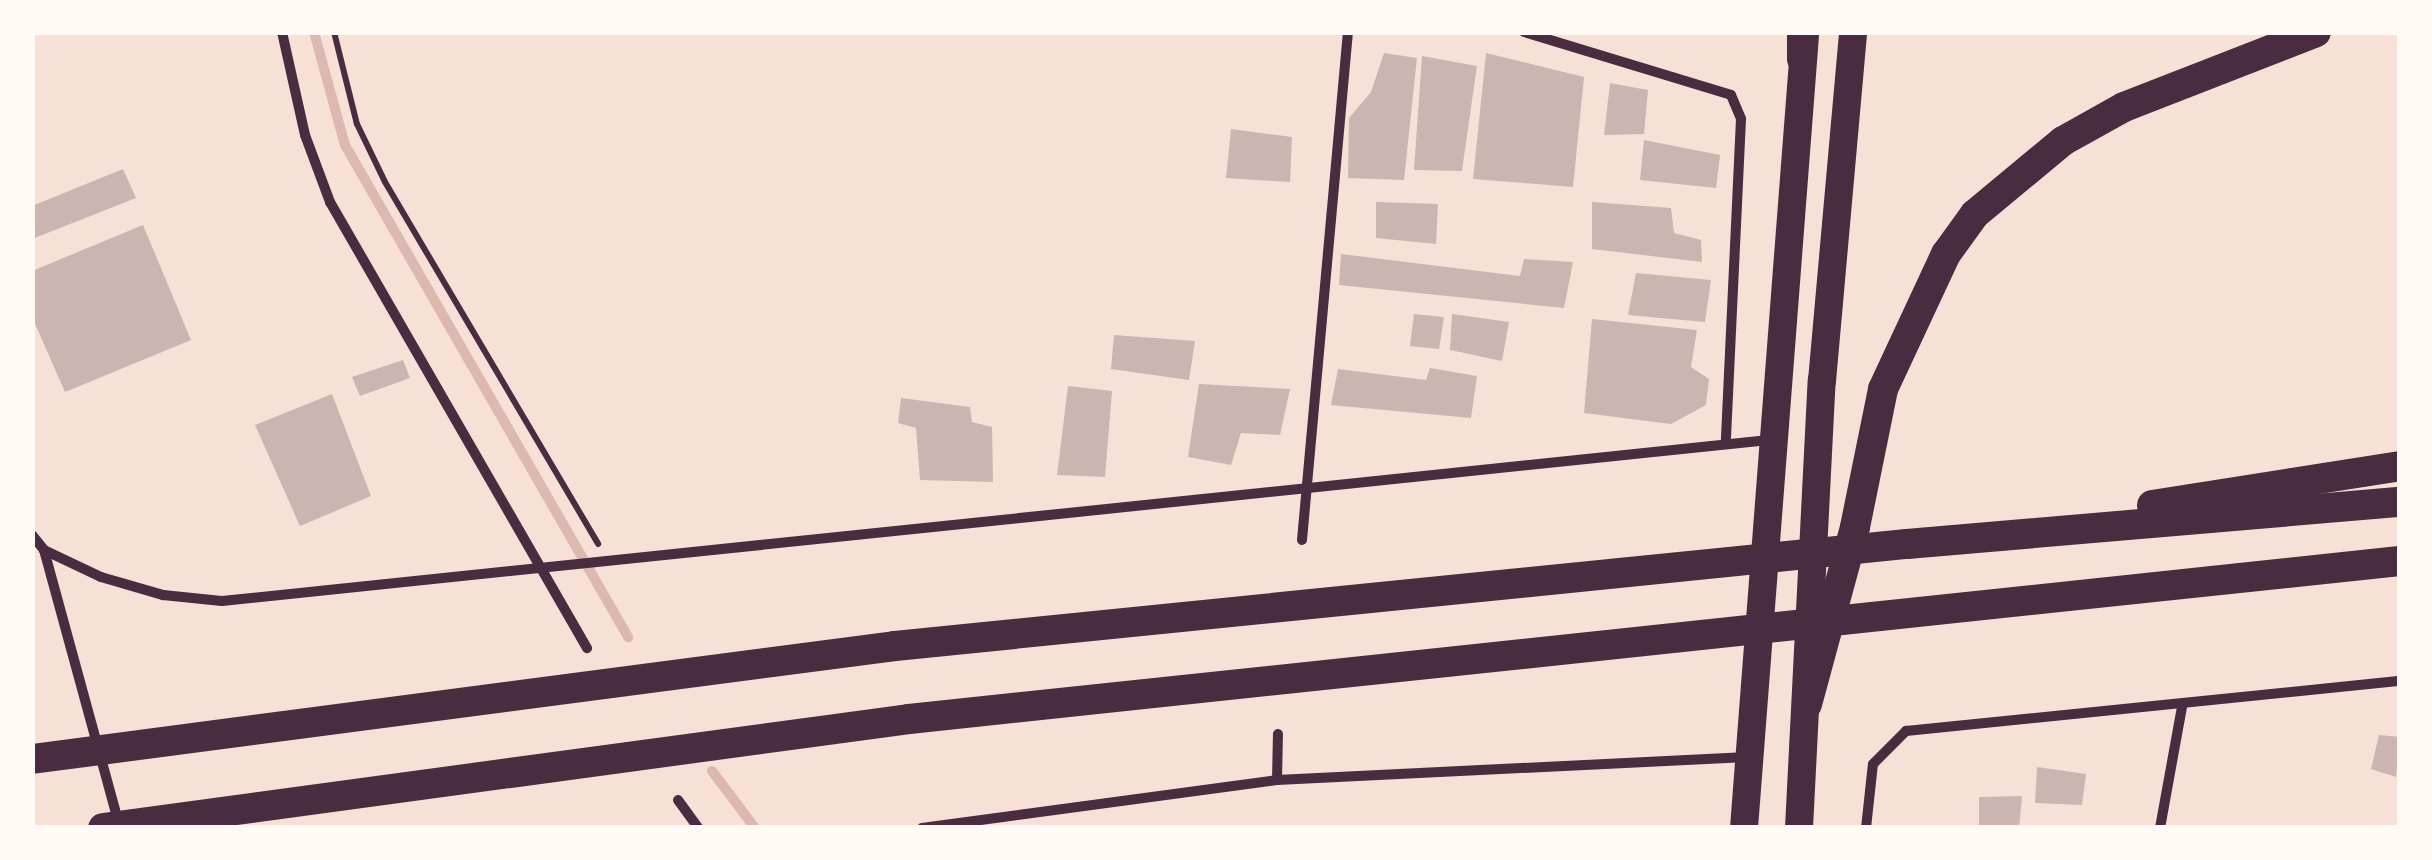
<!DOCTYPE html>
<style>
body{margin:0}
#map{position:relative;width:2432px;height:860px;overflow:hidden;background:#f7e1d7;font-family:"Sofia Sans Condensed",sans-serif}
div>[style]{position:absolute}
.stream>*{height:10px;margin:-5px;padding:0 5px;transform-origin:5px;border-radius:5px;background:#dcb8b0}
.building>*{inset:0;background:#ccb4b1}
.path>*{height:6px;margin:-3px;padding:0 3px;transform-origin:3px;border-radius:3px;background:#4a2c40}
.minor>*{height:10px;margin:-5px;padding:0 5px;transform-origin:5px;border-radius:5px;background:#4a2c40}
.trunk>*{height:28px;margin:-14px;padding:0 14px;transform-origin:14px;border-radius:14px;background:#4a2c40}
.motorway>*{height:30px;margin:-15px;padding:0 15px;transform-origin:15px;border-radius:15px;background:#4a2c40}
span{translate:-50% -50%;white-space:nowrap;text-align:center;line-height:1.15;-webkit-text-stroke:8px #fffaf5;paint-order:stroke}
.frame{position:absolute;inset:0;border:35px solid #fffaf5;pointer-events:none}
</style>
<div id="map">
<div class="stream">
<i style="left:314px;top:32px;width:117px;rotate:74.7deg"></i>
<i style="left:345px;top:145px;width:568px;rotate:60.09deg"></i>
<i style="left:712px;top:771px;width:71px;rotate:53deg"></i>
</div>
<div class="building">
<i style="clip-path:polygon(1384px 53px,1417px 58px,1404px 180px,1348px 178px,1349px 118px,1371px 92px)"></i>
<i style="clip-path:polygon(1486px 53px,1584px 77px,1573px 187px,1473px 179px)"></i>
<i style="clip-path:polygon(1422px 56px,1477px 66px,1462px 171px,1414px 170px)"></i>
<i style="clip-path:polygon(1610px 83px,1648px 90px,1644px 134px,1604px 135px)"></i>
<i style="clip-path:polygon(1231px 129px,1292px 137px,1290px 182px,1226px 178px)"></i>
<i style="clip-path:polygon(1644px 140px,1720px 155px,1716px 188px,1640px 180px)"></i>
<i style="clip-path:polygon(123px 169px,136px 198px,32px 239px,32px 206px)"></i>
<i style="clip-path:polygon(1376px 202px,1438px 204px,1436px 244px,1376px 238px)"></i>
<i style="clip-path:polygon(1592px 202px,1671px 208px,1674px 233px,1701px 240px,1702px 262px,1592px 249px)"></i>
<i style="clip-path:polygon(143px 225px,191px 340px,65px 392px,32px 317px,32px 271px)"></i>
<i style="clip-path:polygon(1341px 254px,1520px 276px,1524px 259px,1573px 262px,1564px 308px,1339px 285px)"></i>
<i style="clip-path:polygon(1636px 273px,1711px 280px,1705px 322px,1628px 315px)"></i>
<i style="clip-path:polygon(1414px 314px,1444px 317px,1439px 349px,1410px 346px)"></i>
<i style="clip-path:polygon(1452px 314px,1509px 322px,1502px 361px,1450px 350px)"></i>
<i style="clip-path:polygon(1592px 319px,1697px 330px,1691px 367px,1709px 379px,1706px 405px,1671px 424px,1584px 413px)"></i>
<i style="clip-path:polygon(1114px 335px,1195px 341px,1189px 380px,1111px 369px)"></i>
<i style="clip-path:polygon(403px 360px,410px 378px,360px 396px,352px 377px)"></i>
<i style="clip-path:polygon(1430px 368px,1477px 376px,1471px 418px,1331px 405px,1338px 369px,1426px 380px)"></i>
<i style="clip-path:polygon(1199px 384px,1290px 389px,1280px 435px,1241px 433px,1231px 465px,1188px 457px)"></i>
<i style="clip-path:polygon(1068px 386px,1112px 391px,1105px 477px,1057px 475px)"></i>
<i style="clip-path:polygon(332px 394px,371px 496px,300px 526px,255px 425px)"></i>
<i style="clip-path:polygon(901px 398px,970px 407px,972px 422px,992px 427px,993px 482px,920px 480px,916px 428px,898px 423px)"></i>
<i style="clip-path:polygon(2379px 735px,2400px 737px,2396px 777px,2371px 769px)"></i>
<i style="clip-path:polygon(2037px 767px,2086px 774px,2082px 805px,2035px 803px)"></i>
<i style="clip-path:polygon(2022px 796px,2019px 828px,1979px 828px,1979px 797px)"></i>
</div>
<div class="path">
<i style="left:334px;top:32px;width:95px;rotate:76deg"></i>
<i style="left:357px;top:124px;width:64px;rotate:64.2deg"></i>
<i style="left:385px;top:182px;width:420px;rotate:59.5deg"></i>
</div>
<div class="minor">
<i style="left:282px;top:32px;width:106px;rotate:77.4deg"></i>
<i style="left:305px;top:135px;width:72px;rotate:69.5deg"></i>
<i style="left:330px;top:202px;width:515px;rotate:60.05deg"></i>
<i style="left:1524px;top:32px;width:216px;rotate:16.9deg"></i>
<i style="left:1731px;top:95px;width:26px;rotate:67deg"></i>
<i style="left:1741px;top:119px;width:323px;rotate:92.7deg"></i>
<i style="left:32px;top:535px;width:19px;rotate:51deg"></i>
<i style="left:44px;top:550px;width:280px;rotate:74.7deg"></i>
<i style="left:1302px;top:540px;width:510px;rotate:-84.83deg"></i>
<i style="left:44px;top:550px;width:63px;rotate:25.3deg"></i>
<i style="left:101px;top:577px;width:65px;rotate:16.2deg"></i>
<i style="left:163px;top:595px;width:59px;rotate:5.8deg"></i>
<i style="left:222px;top:601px;width:1555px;rotate:-5.94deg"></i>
<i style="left:1277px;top:780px;width:46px;rotate:-88.8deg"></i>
<i style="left:678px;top:800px;width:34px;rotate:54deg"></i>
<i style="left:922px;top:828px;width:358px;rotate:-7.7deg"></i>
<i style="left:1277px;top:780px;width:471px;rotate:-2.8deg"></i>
<i style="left:1866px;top:828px;width:64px;rotate:-83.8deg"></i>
<i style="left:1873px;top:764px;width:47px;rotate:-45deg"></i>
<i style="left:1906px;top:731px;width:497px;rotate:-5.8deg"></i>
<i style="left:2160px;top:828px;width:123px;rotate:-79.7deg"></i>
</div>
<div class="trunk">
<i style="left:1744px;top:828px;width:794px;rotate:-85.6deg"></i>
<i style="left:1799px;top:828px;width:448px;rotate:-87.1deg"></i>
<i style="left:1822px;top:381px;width:350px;rotate:-84.9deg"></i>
</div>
<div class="motorway">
<i style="left:1802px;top:32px;width:27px;rotate:90deg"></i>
<i style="left:2152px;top:505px;width:251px;rotate:-8.9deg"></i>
<i style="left:1807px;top:704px;width:183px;rotate:-74.8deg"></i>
<i style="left:1855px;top:527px;width:141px;rotate:-78.5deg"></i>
<i style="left:1883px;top:389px;width:149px;rotate:-65deg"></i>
<i style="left:1946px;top:254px;width:49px;rotate:-54.1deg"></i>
<i style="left:1975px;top:214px;width:114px;rotate:-39.7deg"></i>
<i style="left:2063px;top:141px;width:70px;rotate:-29.1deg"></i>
<i style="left:2124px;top:107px;width:206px;rotate:-21.3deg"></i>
<i style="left:32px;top:759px;width:870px;rotate:-7.46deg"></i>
<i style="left:895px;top:646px;width:1017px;rotate:-5.76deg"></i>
<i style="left:1907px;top:544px;width:495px;rotate:-4.9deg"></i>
<i style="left:103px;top:828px;width:813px;rotate:-7.7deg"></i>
<i style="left:909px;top:719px;width:1499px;rotate:-6.05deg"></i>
</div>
<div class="frame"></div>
</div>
